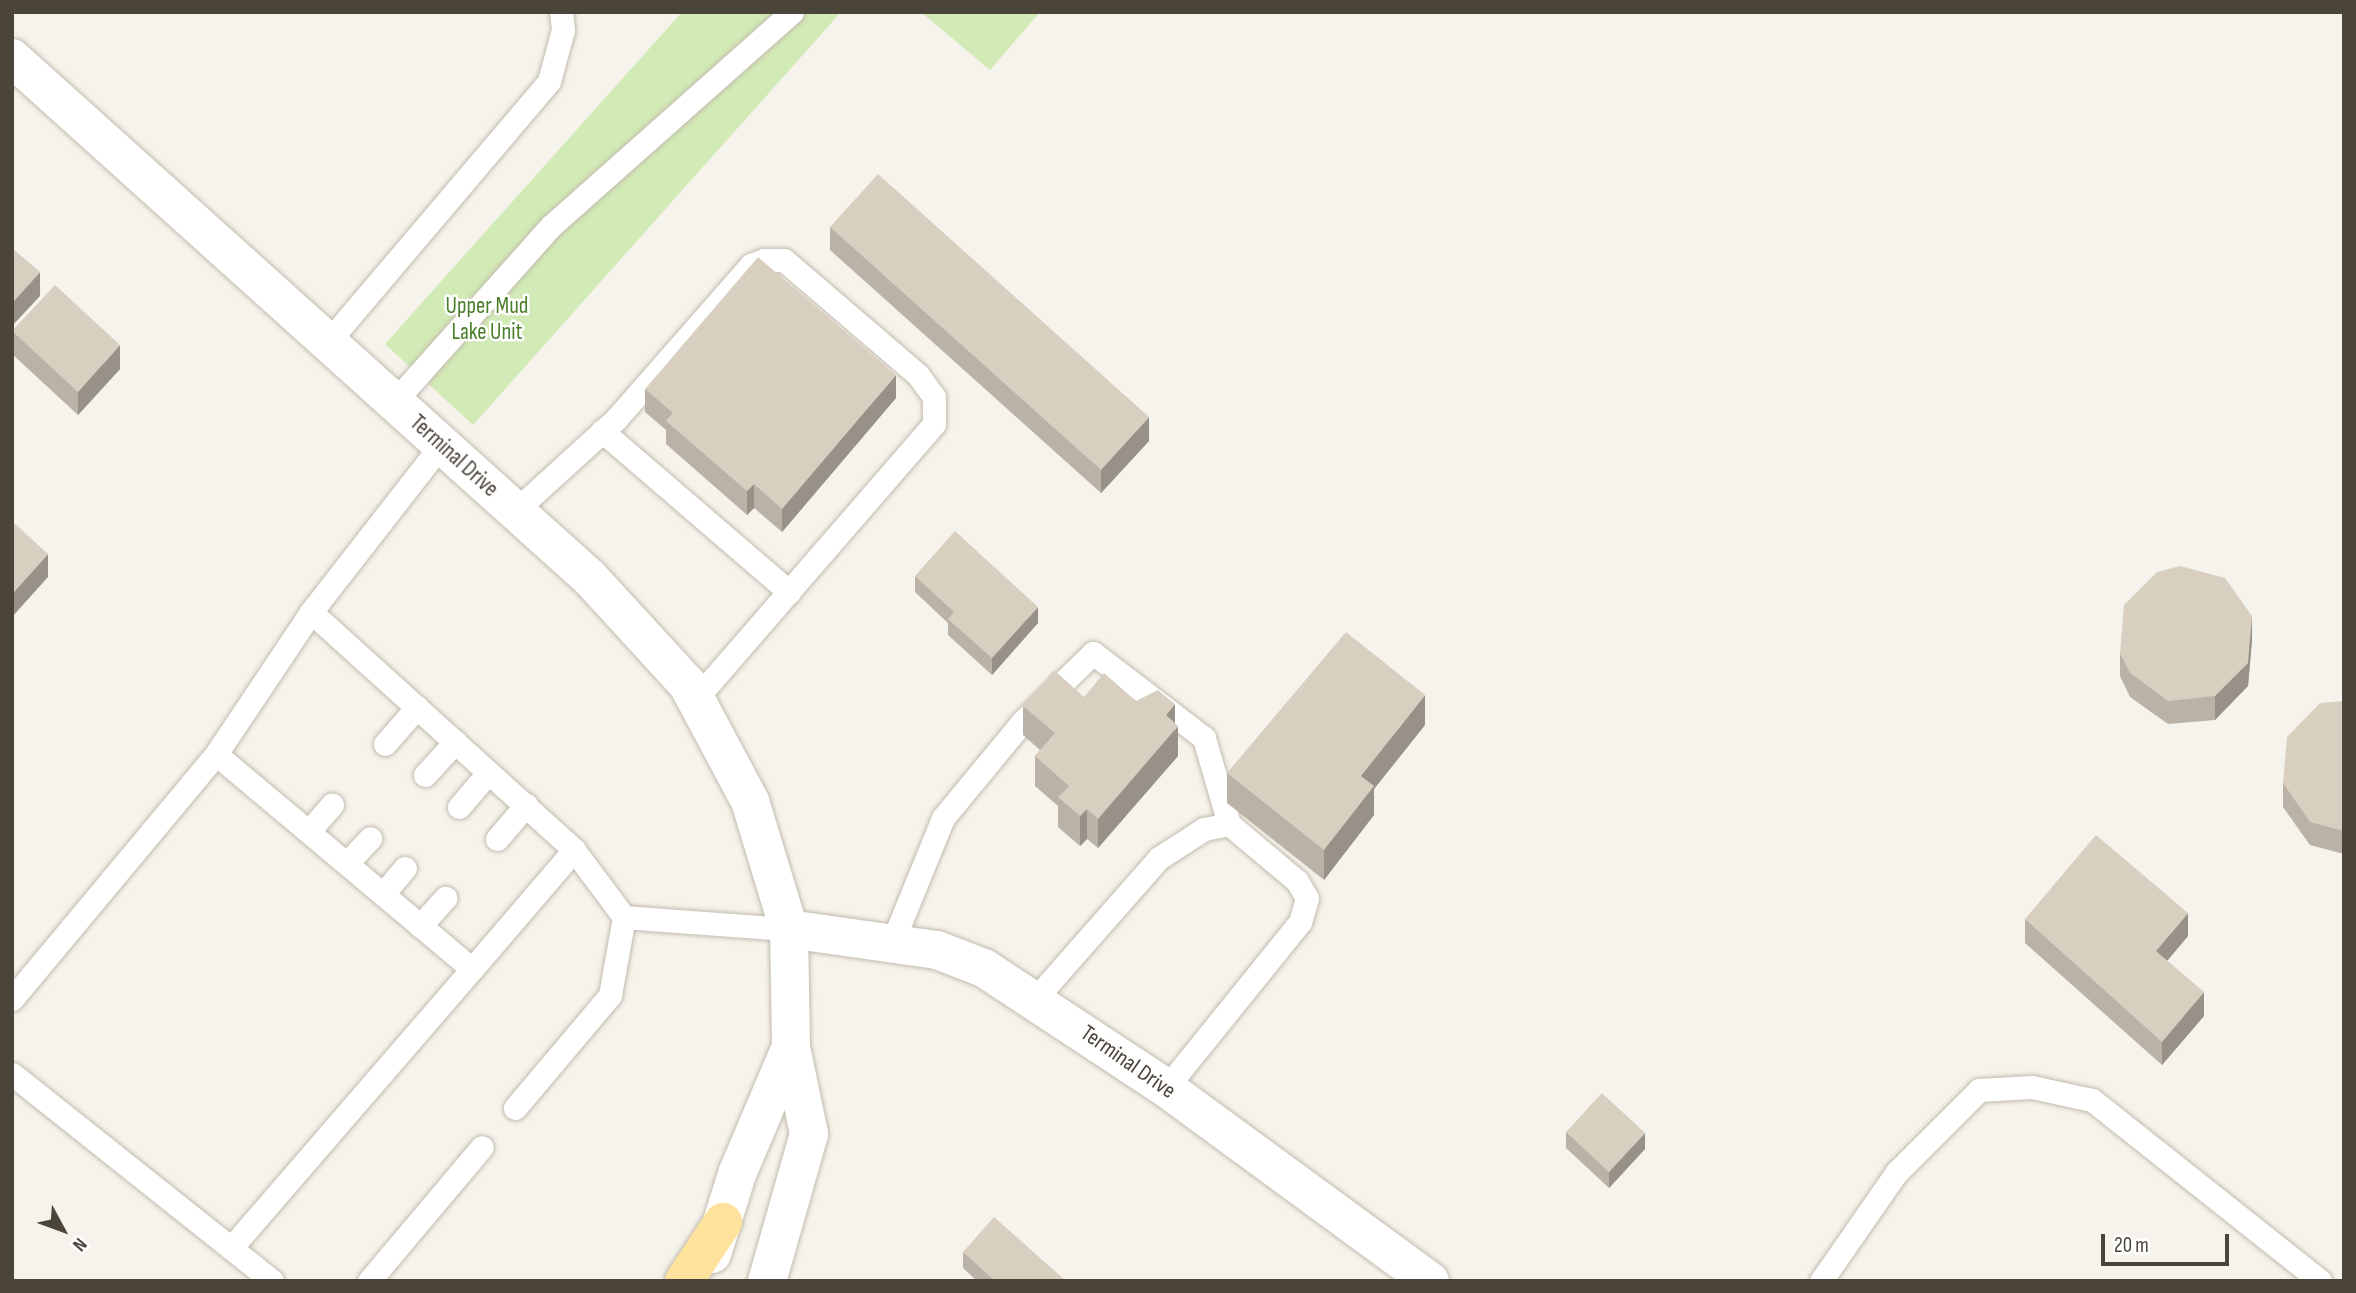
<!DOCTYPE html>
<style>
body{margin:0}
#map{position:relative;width:2356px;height:1293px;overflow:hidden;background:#f6f3ec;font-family:"Sofia Sans Condensed",sans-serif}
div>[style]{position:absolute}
.green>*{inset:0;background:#d2eab5}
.roads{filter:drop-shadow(0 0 2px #c2bbae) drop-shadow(0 0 2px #c2bbae)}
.service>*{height:23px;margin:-11.5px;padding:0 11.5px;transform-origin:11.5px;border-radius:11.5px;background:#fff}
.minor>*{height:38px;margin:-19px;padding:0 19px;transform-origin:19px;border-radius:19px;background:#fff}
.primary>*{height:38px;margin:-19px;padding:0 19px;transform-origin:19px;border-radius:19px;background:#ffe39c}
.wall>*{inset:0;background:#bab2a6}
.shaded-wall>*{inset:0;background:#979187}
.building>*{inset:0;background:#d8cfc1}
span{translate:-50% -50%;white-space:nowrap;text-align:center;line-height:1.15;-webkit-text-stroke:5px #fff;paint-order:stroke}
.park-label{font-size:23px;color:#4a7f2a}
.street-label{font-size:23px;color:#4b4439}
.frame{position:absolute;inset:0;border:14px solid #4b4439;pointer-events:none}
.north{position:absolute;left:28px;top:1195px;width:70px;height:70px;-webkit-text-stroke:5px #fff;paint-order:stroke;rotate:131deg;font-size:19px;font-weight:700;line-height:28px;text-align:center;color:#4b4439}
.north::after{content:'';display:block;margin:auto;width:24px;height:32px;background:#4b4439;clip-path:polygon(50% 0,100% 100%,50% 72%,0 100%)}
.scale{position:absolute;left:2101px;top:1234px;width:128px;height:32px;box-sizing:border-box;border:4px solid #4b4439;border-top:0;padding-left:9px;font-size:21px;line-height:24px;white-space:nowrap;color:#4b4439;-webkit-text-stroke:5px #fff;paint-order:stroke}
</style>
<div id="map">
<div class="green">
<i style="clip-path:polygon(682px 12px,841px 12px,473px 425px,385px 344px)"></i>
<i style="clip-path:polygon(921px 12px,1040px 12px,990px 70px)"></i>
</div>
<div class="roads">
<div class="service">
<i style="left:328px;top:342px;width:342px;rotate:-49.7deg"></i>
<i style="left:549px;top:81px;width:53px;rotate:-74.6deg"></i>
<i style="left:563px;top:30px;width:18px;rotate:-96deg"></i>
<i style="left:394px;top:402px;width:236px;rotate:-48.3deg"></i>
<i style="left:551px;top:226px;width:322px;rotate:-41.6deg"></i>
<i style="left:602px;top:431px;width:247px;rotate:40.7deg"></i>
<i style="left:515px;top:511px;width:137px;rotate:-42.3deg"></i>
<i style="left:616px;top:419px;width:205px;rotate:-48.8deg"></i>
<i style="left:751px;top:265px;width:14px;rotate:-21deg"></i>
<i style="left:764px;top:260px;width:20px"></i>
<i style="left:784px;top:260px;width:177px;rotate:40.6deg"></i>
<i style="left:918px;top:375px;width:27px;rotate:54deg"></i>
<i style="left:934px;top:397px;width:27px;rotate:90deg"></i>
<i style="left:934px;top:424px;width:364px;rotate:130.9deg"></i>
<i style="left:311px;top:612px;width:355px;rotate:42.1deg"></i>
<i style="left:574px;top:850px;width:157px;rotate:130.6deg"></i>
<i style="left:472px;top:969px;width:334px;rotate:-140deg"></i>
<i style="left:216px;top:754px;width:171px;rotate:-56.2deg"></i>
<i style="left:311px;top:612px;width:212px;rotate:-52.1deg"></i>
<i style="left:385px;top:744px;width:49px;rotate:-49.1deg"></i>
<i style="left:425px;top:775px;width:45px;rotate:-47.7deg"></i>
<i style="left:459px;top:807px;width:45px;rotate:-49.5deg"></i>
<i style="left:309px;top:831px;width:35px;rotate:-49deg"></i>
<i style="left:497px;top:839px;width:45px;rotate:-49.5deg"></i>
<i style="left:574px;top:850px;width:84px;rotate:53.3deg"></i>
<i style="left:347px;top:863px;width:34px;rotate:-47deg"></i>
<i style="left:383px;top:894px;width:34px;rotate:-50deg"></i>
<i style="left:420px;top:926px;width:38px;rotate:-48deg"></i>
<i style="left:892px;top:943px;width:135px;rotate:-67.8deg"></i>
<i style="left:943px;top:818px;width:124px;rotate:-50.5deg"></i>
<i style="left:1022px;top:722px;width:99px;rotate:-44.2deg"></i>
<i style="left:1093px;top:653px;width:140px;rotate:37.4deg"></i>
<i style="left:1204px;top:738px;width:90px;rotate:73.8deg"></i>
<i style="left:1036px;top:998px;width:186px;rotate:-48.7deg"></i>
<i style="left:1159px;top:858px;width:54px;rotate:-32.8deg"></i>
<i style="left:1204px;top:829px;width:25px;rotate:-11deg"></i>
<i style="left:1229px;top:824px;width:89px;rotate:40deg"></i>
<i style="left:1297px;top:881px;width:20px;rotate:60deg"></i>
<i style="left:1307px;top:898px;width:25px;rotate:106deg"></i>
<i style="left:1300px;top:922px;width:213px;rotate:128.9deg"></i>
<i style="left:12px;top:999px;width:319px;rotate:-50.2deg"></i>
<i style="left:12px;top:1074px;width:332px;rotate:38.5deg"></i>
<i style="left:515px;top:1108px;width:148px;rotate:-49.9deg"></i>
<i style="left:610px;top:995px;width:79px;rotate:-79.8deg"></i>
<i style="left:624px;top:917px;width:165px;rotate:4.2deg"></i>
<i style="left:231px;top:1248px;width:369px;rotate:-49.2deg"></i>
<i style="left:369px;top:1281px;width:175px;rotate:-49.9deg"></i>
<i style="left:1821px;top:1281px;width:131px;rotate:-55.2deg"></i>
<i style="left:1896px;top:1173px;width:117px;rotate:-45deg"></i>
<i style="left:1979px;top:1090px;width:53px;rotate:-3.2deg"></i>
<i style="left:2032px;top:1087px;width:61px;rotate:12.2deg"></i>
<i style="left:2092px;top:1100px;width:291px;rotate:38.4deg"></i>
</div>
<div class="minor">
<i style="left:12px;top:58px;width:777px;rotate:41.98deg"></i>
<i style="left:590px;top:578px;width:145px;rotate:47.5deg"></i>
<i style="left:688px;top:685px;width:132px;rotate:61.9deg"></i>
<i style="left:750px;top:801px;width:134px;rotate:73.1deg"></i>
<i style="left:789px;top:929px;width:118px;rotate:89deg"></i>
<i style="left:791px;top:1047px;width:89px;rotate:78.3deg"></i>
<i style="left:809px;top:1134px;width:153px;rotate:105.9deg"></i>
<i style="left:789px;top:929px;width:149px;rotate:8.1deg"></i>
<i style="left:937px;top:950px;width:50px;rotate:21deg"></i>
<i style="left:984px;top:968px;width:218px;rotate:33.4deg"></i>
<i style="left:1166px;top:1088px;width:327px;rotate:36.2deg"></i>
<i style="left:712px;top:1254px;width:84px;rotate:-72.6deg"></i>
<i style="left:737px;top:1174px;width:138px;rotate:-67deg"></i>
</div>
<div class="primary">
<i style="left:684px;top:1281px;width:71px;rotate:-56.5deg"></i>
</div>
</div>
<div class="wall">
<i style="clip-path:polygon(830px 227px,1149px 441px,1101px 493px,830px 250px)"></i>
<i style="clip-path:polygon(12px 331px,120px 369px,78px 415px,12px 354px)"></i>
<i style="clip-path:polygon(645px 389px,896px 398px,782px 532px,754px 508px,747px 515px,666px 444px,666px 430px,645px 412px)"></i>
<i style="clip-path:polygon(915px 576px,1038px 623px,992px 675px,948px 635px,948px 623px,915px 592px)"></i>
<i style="clip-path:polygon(2252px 640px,2248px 686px,2215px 720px,2168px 724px,2130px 697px,2120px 676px,2120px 653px)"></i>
<i style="clip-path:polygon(1084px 697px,1175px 723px,1178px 756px,1098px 848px,1087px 839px,1080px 846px,1058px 827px,1058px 806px,1035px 786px,1035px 756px,1040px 750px,1023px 735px,1023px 706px)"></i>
<i style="clip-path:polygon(2344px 701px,2344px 854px,2310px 845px,2283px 807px,2283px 783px)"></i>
<i style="clip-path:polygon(1425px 725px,1374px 789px,1374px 815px,1324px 880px,1227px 803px,1227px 773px)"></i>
<i style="clip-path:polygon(2025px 919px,2188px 936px,2167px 961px,2204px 1016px,2162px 1065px,2025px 943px)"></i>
<i style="clip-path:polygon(1566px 1132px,1645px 1149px,1609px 1188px,1566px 1148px)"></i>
<i style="clip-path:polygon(963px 1252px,1066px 1281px,977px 1281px,963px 1268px)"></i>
</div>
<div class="shaded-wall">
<i style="clip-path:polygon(40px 272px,40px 296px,12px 326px,12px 303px)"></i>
<i style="clip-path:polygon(120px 345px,120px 369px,78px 415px,78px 392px)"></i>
<i style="clip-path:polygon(896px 375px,896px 398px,782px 532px,782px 509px)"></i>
<i style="clip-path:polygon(1149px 417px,1149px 441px,1101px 493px,1101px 470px)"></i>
<i style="clip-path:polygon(754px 484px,754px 508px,747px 515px,747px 491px)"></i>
<i style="clip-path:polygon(48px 554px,48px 577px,12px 617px,12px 594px)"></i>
<i style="clip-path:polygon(1038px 607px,1038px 623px,992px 675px,992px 658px)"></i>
<i style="clip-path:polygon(2252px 616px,2252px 640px,2248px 686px,2215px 720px,2215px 696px)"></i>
<i style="clip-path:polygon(1425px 695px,1425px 725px,1374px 789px,1374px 815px,1324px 880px,1324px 850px,1361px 776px)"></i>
<i style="clip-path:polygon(1175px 704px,1175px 730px,1178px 726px,1178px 756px,1098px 848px,1098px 819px,1166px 715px)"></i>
<i style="clip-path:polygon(1087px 809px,1087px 839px,1080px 846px,1080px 816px)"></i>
<i style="clip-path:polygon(2188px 913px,2188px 936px,2156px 974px,2156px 951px)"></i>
<i style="clip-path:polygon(2204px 992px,2204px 1016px,2162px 1065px,2162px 1042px)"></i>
<i style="clip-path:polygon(1645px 1133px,1645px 1149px,1609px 1188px,1609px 1172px)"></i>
</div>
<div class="building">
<i style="clip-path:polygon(878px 174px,1149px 417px,1101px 470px,830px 227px)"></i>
<i style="clip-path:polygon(12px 248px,40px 272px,12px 303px)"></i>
<i style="clip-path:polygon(758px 257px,896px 375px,782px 509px,754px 484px,747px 491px,666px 421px,673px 413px,645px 389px)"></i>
<i style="clip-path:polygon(55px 285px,120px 345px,78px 392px,12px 331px)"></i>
<i style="clip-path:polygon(12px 521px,48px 554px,12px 594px)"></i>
<i style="clip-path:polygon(955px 531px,1038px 607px,992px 658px,948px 619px,954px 612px,915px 576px)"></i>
<i style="clip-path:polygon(2180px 566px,2225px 578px,2252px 616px,2248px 663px,2215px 696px,2168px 701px,2130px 673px,2120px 653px,2124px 605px,2157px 572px)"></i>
<i style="clip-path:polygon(1346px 632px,1425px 695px,1361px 776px,1374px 786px,1324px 850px,1227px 773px)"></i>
<i style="clip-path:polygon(1054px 670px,1084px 697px,1104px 673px,1136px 701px,1158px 690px,1175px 704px,1166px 715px,1178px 726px,1098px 819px,1087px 809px,1080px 816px,1058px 797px,1069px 786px,1035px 756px,1055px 733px,1023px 706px)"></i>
<i style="clip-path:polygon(2344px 701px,2344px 831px,2310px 822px,2283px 783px,2287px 737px,2320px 703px)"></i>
<i style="clip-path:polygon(2096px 835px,2188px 913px,2156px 951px,2204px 992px,2162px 1042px,2025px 919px)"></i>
<i style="clip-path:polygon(1602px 1093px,1645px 1133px,1609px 1172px,1566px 1132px)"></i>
<i style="clip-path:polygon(994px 1217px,1066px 1281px,995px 1281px,963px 1252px)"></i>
</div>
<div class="park-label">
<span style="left:487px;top:319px">Upper Mud<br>Lake Unit</span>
</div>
<div class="street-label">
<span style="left:454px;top:456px;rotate:42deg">Terminal Drive</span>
<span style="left:1128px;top:1062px;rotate:35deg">Terminal Drive</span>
</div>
<div class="frame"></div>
<div class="north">N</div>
<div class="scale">20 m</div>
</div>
